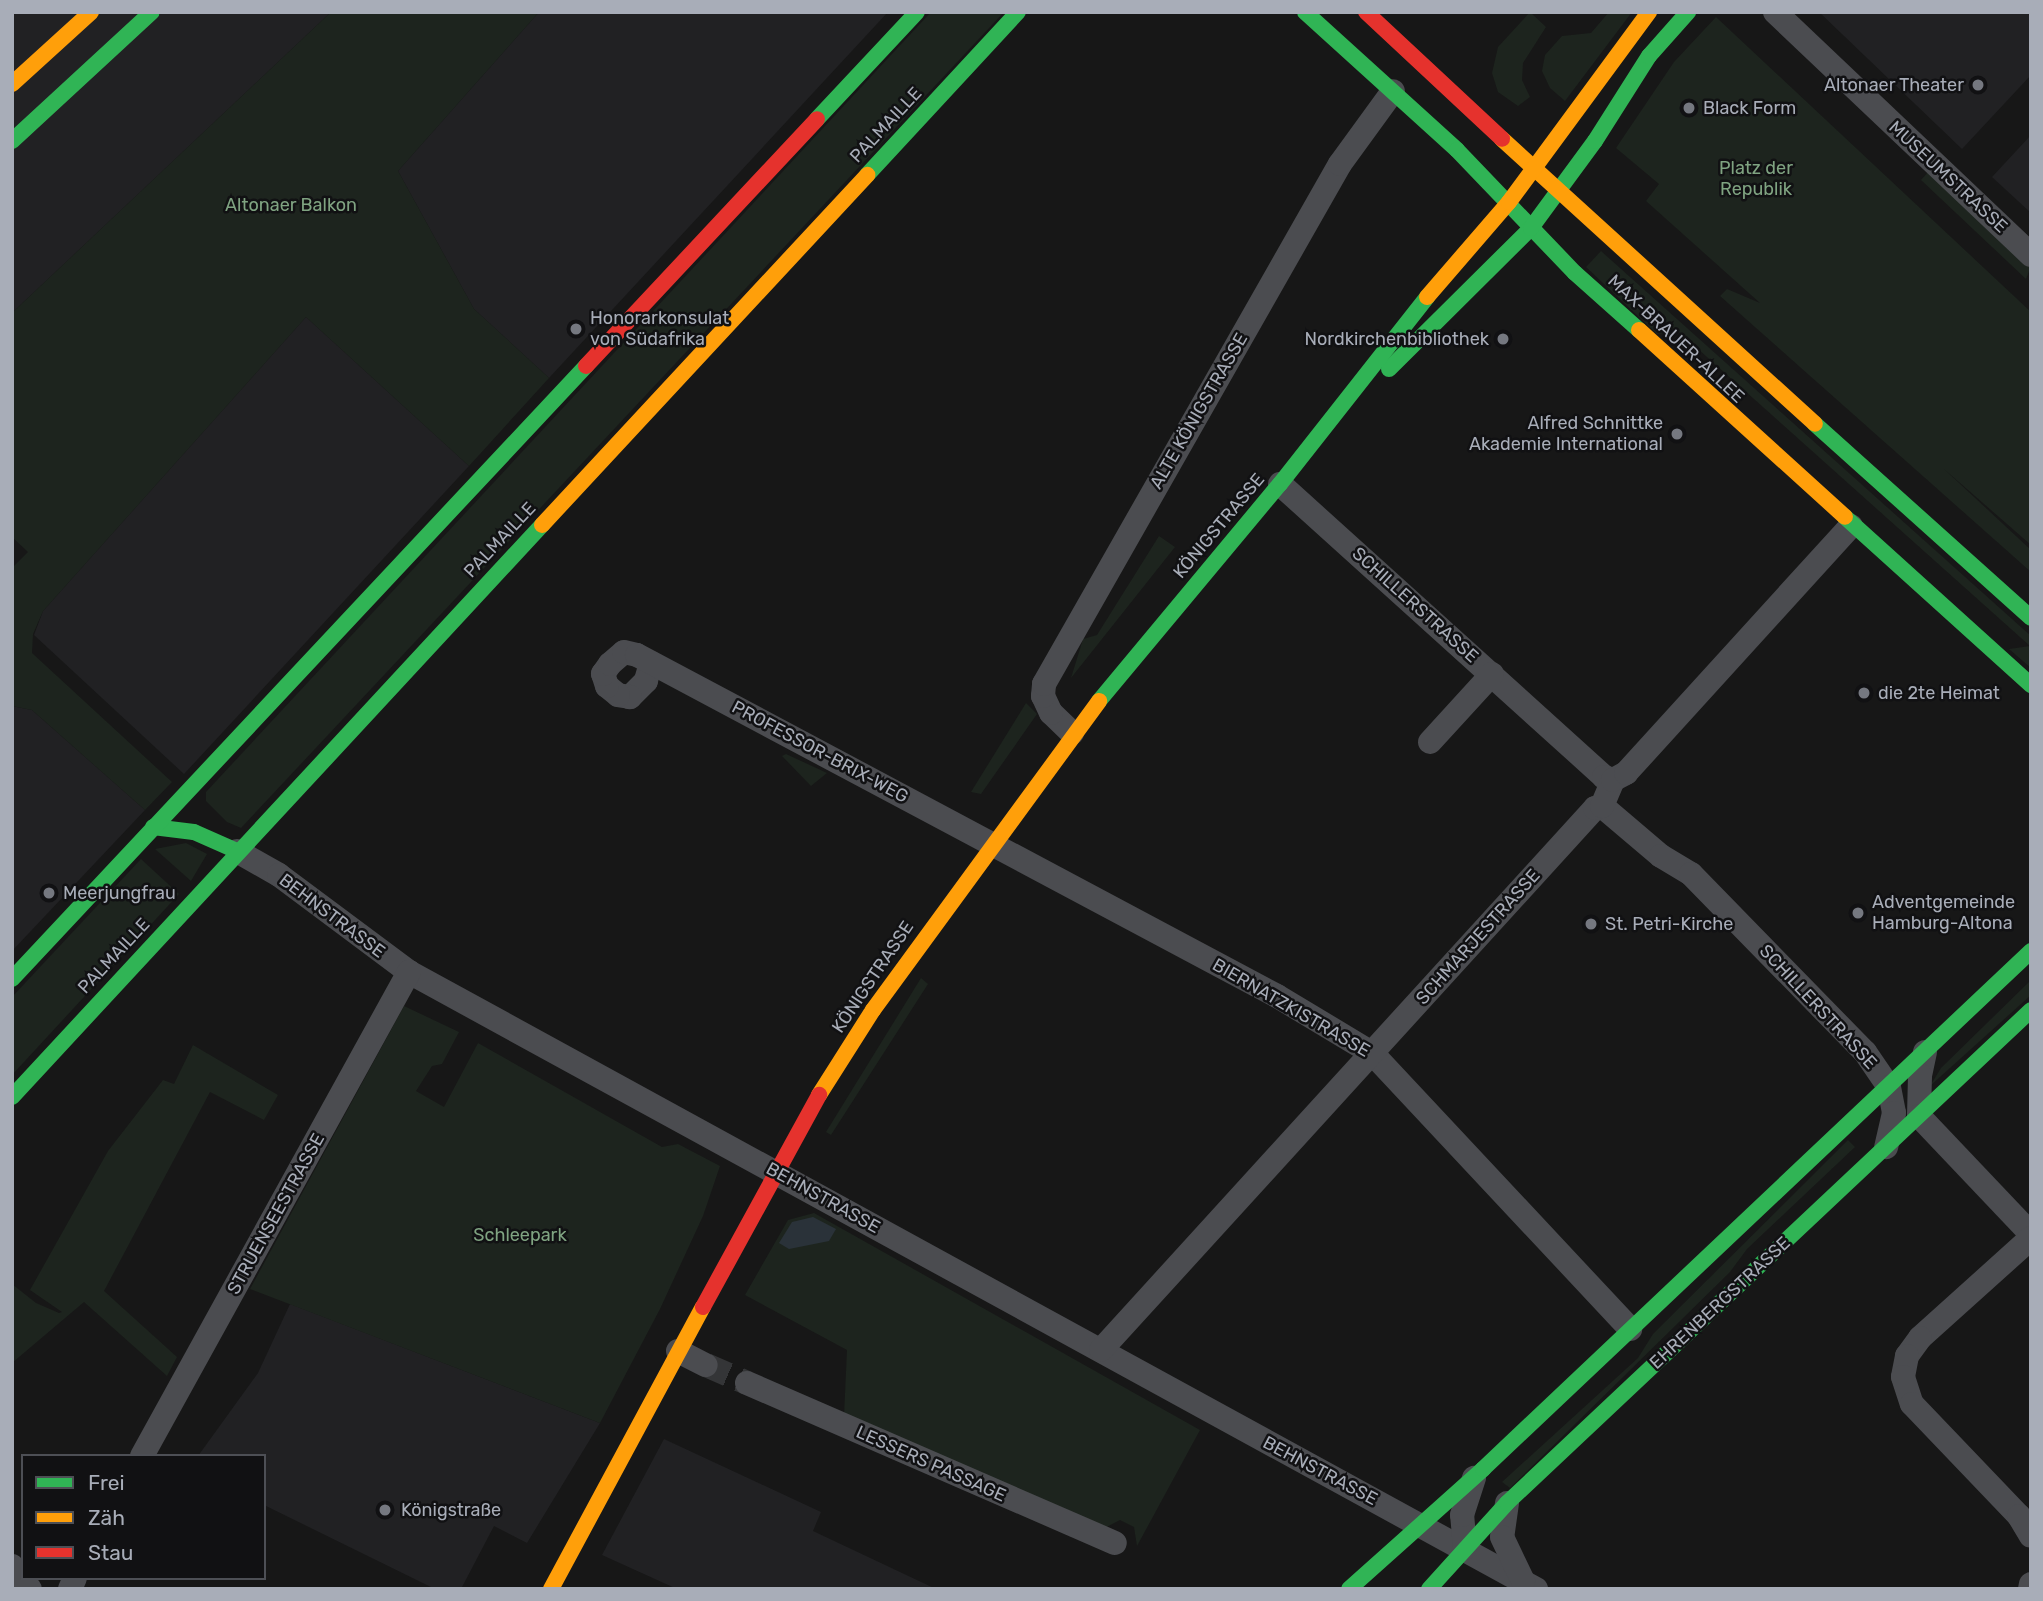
<!DOCTYPE html>
<meta charset="utf-8">
<style>
body{margin:0}
#map{position:relative;width:2043px;height:1601px;overflow:hidden;background:#171717;font-family:Rubik,sans-serif}
div>[style]{position:absolute}
.built>*{inset:0;background:#212123}
.green>*{inset:0;background:#1d241e}
.water>*{inset:0;background:#2a3239}
.street-tunnel>*{height:24px;margin-top:-12px;transform-origin:0;background:repeating-linear-gradient(90deg,#343537 0 24px,transparent 0 36px)}
.street>*{height:24px;margin:-12px;padding:0 12px;transform-origin:12px;border-radius:12px;background:#4b4c50}
.fast>*{height:16px;margin:-8px;padding:0 8px;transform-origin:8px;border-radius:8px;background:#30b455}
.slow>*{height:16px;margin:-8px;padding:0 8px;transform-origin:8px;border-radius:8px;background:#ff9f0a}
.jam>*{height:16px;margin:-8px;padding:0 8px;transform-origin:8px;border-radius:8px;background:#e5322d}
.dots>*{width:19px;height:19px;translate:-50% -50%;box-sizing:border-box;border:4px solid #111113;border-radius:50%}
span{translate:-50% -50%;white-space:nowrap;text-align:center;line-height:1.15;-webkit-text-stroke:5px #111113;paint-order:stroke}
.poi-label{font-size:18px;color:#a8adb8}
.right{translate:-100% -50%;text-align:right}
.left{translate:0 -50%;text-align:left}
.street-label{font-size:18px;color:#a8adb8}
.park-label{font-size:18px;color:#7fa381}
.frame{position:absolute;inset:0;border:14px solid #a8adb8;pointer-events:none}
.legend{position:absolute;left:21px;top:1454px;width:245px;height:126px;box-sizing:border-box;background:#111113;border:2px solid #4d4f55;margin:0;padding:9px 12px;list-style:none;font-size:21px;color:#a8adb8}
.legend li{display:flex;align-items:center;gap:14px;height:35px}
.legend b{width:35px;border:2px solid #4d4f55}
</style>
<div id="map">
<div class="built">
<i style="clip-path:polygon(12px 12px,331px 12px,12px 313px)"></i>
<i style="clip-path:polygon(539px 12px,888px 12px,549px 378px,474px 309px,398px 171px)"></i>
<i style="clip-path:polygon(1819px 12px,2031px 12px,2031px 75px,1962px 149px)"></i>
<i style="clip-path:polygon(2031px 135px,2031px 213px,1992px 177px)"></i>
<i style="clip-path:polygon(306px 317px,469px 466px,184px 774px,34px 635px,43px 611px)"></i>
<i style="clip-path:polygon(12px 706px,32px 710px,145px 810px,12px 951px)"></i>
<i style="clip-path:polygon(290px 1304px,600px 1423px,527px 1543px,494px 1526px,461px 1589px,435px 1589px,264px 1505px,264px 1456px,198px 1456px,258px 1373px)"></i>
<i style="clip-path:polygon(664px 1439px,821px 1512px,813px 1531px,936px 1589px,677px 1589px,602px 1555px)"></i>
</div>
<div class="green">
<i style="clip-path:polygon(331px 12px,539px 12px,398px 171px,474px 309px,549px 378px,469px 466px,306px 317px,43px 611px,33px 634px,32px 653px,172px 782px,145px 810px,32px 710px,12px 706px,12px 568px,28px 552px,12px 537px,12px 313px)"></i>
<i style="clip-path:polygon(931px 12px,1004px 12px,241px 828px,227px 822px,206px 801px,206px 792px)"></i>
<i style="clip-path:polygon(1530px 12px,1546px 27px,1523px 63px,1522px 80px,1530px 97px,1518px 106px,1498px 92px,1492px 73px,1498px 47px)"></i>
<i style="clip-path:polygon(1609px 12px,1632px 12px,1565px 101px,1550px 88px,1542px 71px,1545px 55px,1562px 36px,1591px 33px)"></i>
<i style="clip-path:polygon(1716px 17px,2031px 312px,2031px 545px,1944px 469px,2031px 550px,2031px 572px,1720px 296px,1727px 289px,1760px 303px,1646px 201px,1659px 184px,1616px 148px,1674px 62px)"></i>
<i style="clip-path:polygon(1930px 170px,2031px 266px,2026px 279px,1921px 180px)"></i>
<i style="clip-path:polygon(1601px 251px,2031px 636px,2031px 668px,2009px 649px,2030px 646px,1679px 332px,1657px 334px,1586px 267px)"></i>
<i style="clip-path:polygon(1159px 536px,1175px 547px,1071px 678px,1083px 639px,1097px 635px)"></i>
<i style="clip-path:polygon(1026px 703px,1037px 714px,981px 794px,971px 792px)"></i>
<i style="clip-path:polygon(786px 754px,827px 773px,811px 786px,782px 756px)"></i>
<i style="clip-path:polygon(186px 843px,207px 854px,191px 881px,155px 849px)"></i>
<i style="clip-path:polygon(141px 859px,179px 894px,12px 1075px,12px 997px)"></i>
<i style="clip-path:polygon(921px 978px,928px 984px,831px 1135px,826px 1132px)"></i>
<i style="clip-path:polygon(2031px 980px,2031px 995px,1930px 1086px,1941px 1068px)"></i>
<i style="clip-path:polygon(404px 1006px,459px 1032px,442px 1064px,432px 1066px,416px 1091px,444px 1107px,478px 1043px,662px 1147px,678px 1144px,720px 1166px,703px 1216px,660px 1309px,600px 1423px,250px 1289px)"></i>
<i style="clip-path:polygon(193px 1045px,278px 1095px,264px 1120px,210px 1092px,104px 1291px,177px 1357px,167px 1376px,84px 1302px,12px 1363px,12px 1284px,36px 1303px,59px 1313px,62px 1312px,30px 1290px,108px 1151px,163px 1080px,174px 1084px)"></i>
<i style="clip-path:polygon(1848px 1140px,1855px 1147px,1747px 1249px,1730px 1272px,1510px 1488px,1502px 1482px,1638px 1358px,1653px 1334px)"></i>
<i style="clip-path:polygon(814px 1213px,1200px 1430px,1137px 1546px,1134px 1527px,1120px 1520px,1099px 1531px,844px 1416px,847px 1350px,745px 1295px,788px 1220px)"></i>
</div>
<div class="water">
<i style="clip-path:polygon(813px 1217px,836px 1229px,829px 1241px,789px 1249px,779px 1243px,792px 1222px)"></i>
</div>
<div class="street-tunnel">
<i style="left:706px;top:1365px;width:45px;rotate:23.7deg"></i>
</div>
<div class="street">
<i style="left:1775px;top:12px;width:353px;rotate:43.5deg"></i>
<i style="left:1280px;top:484px;width:437px;rotate:42.1deg"></i>
<i style="left:1604px;top:777px;width:9px;rotate:18deg"></i>
<i style="left:651px;top:663px;width:19px;rotate:106deg"></i>
<i style="left:646px;top:681px;width:23px;rotate:135deg"></i>
<i style="left:630px;top:697px;width:12px;rotate:-171deg"></i>
<i style="left:618px;top:695px;width:14px;rotate:-141deg"></i>
<i style="left:607px;top:686px;width:13px;rotate:-108deg"></i>
<i style="left:603px;top:674px;width:12px;rotate:-55deg"></i>
<i style="left:610px;top:664px;width:18px;rotate:-41deg"></i>
<i style="left:624px;top:652px;width:13px;rotate:13deg"></i>
<i style="left:637px;top:655px;width:725px;rotate:28.05deg"></i>
<i style="left:1277px;top:996px;width:111px;rotate:31deg"></i>
<i style="left:1372px;top:1053px;width:378px;rotate:46.9deg"></i>
<i style="left:1072px;top:733px;width:29px;rotate:-136deg"></i>
<i style="left:1051px;top:713px;width:19px;rotate:-115deg"></i>
<i style="left:1043px;top:696px;width:12px;rotate:-85deg"></i>
<i style="left:1044px;top:684px;width:598px;rotate:-60.35deg"></i>
<i style="left:1340px;top:164px;width:90px;rotate:-54deg"></i>
<i style="left:1430px;top:742px;width:92px;rotate:-47.6deg"></i>
<i style="left:1602px;top:806px;width:77px;rotate:40.3deg"></i>
<i style="left:1661px;top:856px;width:35px;rotate:31deg"></i>
<i style="left:1691px;top:874px;width:249px;rotate:45.7deg"></i>
<i style="left:1865px;top:1052px;width:42px;rotate:55.6deg"></i>
<i style="left:1889px;top:1087px;width:26px;rotate:79deg"></i>
<i style="left:1894px;top:1113px;width:35px;rotate:103deg"></i>
<i style="left:237px;top:851px;width:48px;rotate:29.7deg"></i>
<i style="left:279px;top:875px;width:162px;rotate:36.7deg"></i>
<i style="left:409px;top:972px;width:1285px;rotate:28.7deg"></i>
<i style="left:1925px;top:1052px;width:24px;rotate:102deg"></i>
<i style="left:1920px;top:1075px;width:41px;rotate:91.4deg"></i>
<i style="left:1919px;top:1116px;width:163px;rotate:46.5deg"></i>
<i style="left:2031px;top:1238px;width:149px;rotate:138deg"></i>
<i style="left:1920px;top:1338px;width:22px;rotate:126deg"></i>
<i style="left:1907px;top:1356px;width:21px;rotate:101deg"></i>
<i style="left:1903px;top:1377px;width:28px;rotate:72deg"></i>
<i style="left:1912px;top:1404px;width:155px;rotate:46.3deg"></i>
<i style="left:2019px;top:1516px;width:23px;rotate:59deg"></i>
<i style="left:1101px;top:1350px;width:733px;rotate:-47.65deg"></i>
<i style="left:1595px;top:808px;width:7px;rotate:-16deg"></i>
<i style="left:1602px;top:806px;width:28px;rotate:-67deg"></i>
<i style="left:1613px;top:780px;width:15px;rotate:-28deg"></i>
<i style="left:1626px;top:773px;width:334px;rotate:-47.7deg"></i>
<i style="left:678px;top:1351px;width:31px;rotate:27deg"></i>
<i style="left:747px;top:1383px;width:401px;rotate:23.5deg"></i>
<i style="left:142px;top:1456px;width:553px;rotate:-61.12deg"></i>
<i style="left:1507px;top:1503px;width:34px;rotate:98deg"></i>
<i style="left:1502px;top:1537px;width:49px;rotate:64.5deg"></i>
<i style="left:1465px;top:1548px;width:33px;rotate:-95deg"></i>
<i style="left:1462px;top:1515px;width:39px;rotate:-72deg"></i>
<i style="left:12px;top:1566px;width:29px;rotate:52deg"></i>
<i style="left:70px;top:1589px;width:12px;rotate:-66deg"></i>
<i style="left:2030px;top:1589px;width:5px;rotate:-79deg"></i>
</div>
<div class="fast">
<i style="left:1305px;top:12px;width:205px;rotate:42.2deg"></i>
<i style="left:1457px;top:150px;width:170px;rotate:46.2deg"></i>
<i style="left:1575px;top:273px;width:86px;rotate:41.7deg"></i>
<i style="left:817px;top:119px;width:146px;rotate:-46.9deg"></i>
<i style="left:12px;top:141px;width:190px;rotate:-42.7deg"></i>
<i style="left:867px;top:175px;width:222px;rotate:-47.2deg"></i>
<i style="left:1389px;top:369px;width:200px;rotate:-44.8deg"></i>
<i style="left:1531px;top:228px;width:108px;rotate:-53.7deg"></i>
<i style="left:1595px;top:141px;width:101px;rotate:-57.6deg"></i>
<i style="left:1649px;top:56px;width:59px;rotate:-48.4deg"></i>
<i style="left:1815px;top:424px;width:290px;rotate:41.9deg"></i>
<i style="left:1845px;top:517px;width:251px;rotate:42.1deg"></i>
<i style="left:1099px;top:701px;width:283px;rotate:-50.2deg"></i>
<i style="left:1280px;top:484px;width:238px;rotate:-51.8deg"></i>
<i style="left:153px;top:827px;width:41px;rotate:7deg"></i>
<i style="left:194px;top:832px;width:47px;rotate:23.8deg"></i>
<i style="left:12px;top:979px;width:840px;rotate:-46.88deg"></i>
<i style="left:12px;top:1097px;width:780px;rotate:-47.18deg"></i>
<i style="left:1349px;top:1589px;width:180px;rotate:-41.8deg"></i>
<i style="left:1483px;top:1469px;width:754px;rotate:-43.39deg"></i>
<i style="left:1429px;top:1589px;width:116px;rotate:-47.8deg"></i>
<i style="left:1507px;top:1503px;width:719px;rotate:-43.25deg"></i>
</div>
<div class="slow">
<i style="left:12px;top:84px;width:107px;rotate:-42.3deg"></i>
<i style="left:1502px;top:139px;width:423px;rotate:42.3deg"></i>
<i style="left:1427px;top:297px;width:125px;rotate:-49.2deg"></i>
<i style="left:1509px;top:202px;width:236px;rotate:-53.6deg"></i>
<i style="left:1639px;top:330px;width:278px;rotate:42.2deg"></i>
<i style="left:542px;top:525px;width:478px;rotate:-47.1deg"></i>
<i style="left:819px;top:1095px;width:101px;rotate:-57.6deg"></i>
<i style="left:873px;top:1010px;width:383px;rotate:-53.8deg"></i>
<i style="left:551px;top:1589px;width:320px;rotate:-61.7deg"></i>
</div>
<div class="jam">
<i style="left:1366px;top:12px;width:186px;rotate:43deg"></i>
<i style="left:586px;top:366px;width:338px;rotate:-46.9deg"></i>
<i style="left:703px;top:1307px;width:242px;rotate:-61.3deg"></i>
</div>
<div class="dots">
<i style="left:1978px;top:85px;background:#757880"></i>
<i style="left:1689px;top:108px;background:#757880"></i>
<i style="left:576px;top:329px;background:#757880"></i>
<i style="left:1503px;top:339px;background:#757880"></i>
<i style="left:1677px;top:434px;background:#757880"></i>
<i style="left:1864px;top:693px;background:#757880"></i>
<i style="left:49px;top:893px;background:#757880"></i>
<i style="left:1858px;top:913px;background:#757880"></i>
<i style="left:1591px;top:924px;background:#757880"></i>
<i style="left:385px;top:1510px;background:#757880"></i>
</div>
<div class="poi-label">
<span class="right" style="left:1964px;top:85px">Altonaer Theater</span>
<span class="left" style="left:1703px;top:108px">Black Form</span>
<span class="left" style="left:590px;top:329px">Honorarkonsulat<br>von Südafrika</span>
<span class="right" style="left:1489px;top:339px">Nordkirchenbibliothek</span>
<span class="right" style="left:1663px;top:434px">Alfred Schnittke<br>Akademie International</span>
<span class="left" style="left:1878px;top:693px">die 2te Heimat</span>
<span class="left" style="left:63px;top:893px">Meerjungfrau</span>
<span class="left" style="left:1872px;top:913px">Adventgemeinde<br>Hamburg-Altona</span>
<span class="left" style="left:1605px;top:924px">St. Petri-Kirche</span>
<span class="left" style="left:401px;top:1510px">Königstraße</span>
</div>
<div class="street-label">
<span style="left:886px;top:125px;rotate:-47deg">PALMAILLE</span>
<span style="left:1948px;top:177px;rotate:43deg">MUSEUMSTRASSE</span>
<span style="left:1676px;top:339px;rotate:43deg">MAX-BRAUER-ALLEE</span>
<span style="left:1199px;top:411px;rotate:-60deg">ALTE KÖNIGSTRASSE</span>
<span style="left:1219px;top:526px;rotate:-50deg">KÖNIGSTRASSE</span>
<span style="left:500px;top:540px;rotate:-47deg">PALMAILLE</span>
<span style="left:1415px;top:605px;rotate:42deg">SCHILLERSTRASSE</span>
<span style="left:820px;top:752px;rotate:28deg">PROFESSOR-BRIX-WEG</span>
<span style="left:332px;top:916px;rotate:37deg">BEHNSTRASSE</span>
<span style="left:1478px;top:937px;rotate:-48deg">SCHMARJESTRASSE</span>
<span style="left:114px;top:956px;rotate:-47deg">PALMAILLE</span>
<span style="left:873px;top:977px;rotate:-56deg">KÖNIGSTRASSE</span>
<span style="left:1818px;top:1007px;rotate:47deg">SCHILLERSTRASSE</span>
<span style="left:1291px;top:1008px;rotate:30deg">BIERNATZKISTRASSE</span>
<span style="left:823px;top:1198px;rotate:29deg">BEHNSTRASSE</span>
<span style="left:276px;top:1214px;rotate:-61deg">STRUENSEESTRASSE</span>
<span style="left:1720px;top:1303px;rotate:-43deg">EHRENBERGSTRASSE</span>
<span style="left:931px;top:1464px;rotate:24deg">LESSERS PASSAGE</span>
<span style="left:1320px;top:1471px;rotate:28deg">BEHNSTRASSE</span>
</div>
<div class="park-label">
<span style="left:1756px;top:179px">Platz der<br>Republik</span>
<span style="left:291px;top:205px">Altonaer Balkon</span>
<span style="left:520px;top:1235px">Schleepark</span>
</div>
<div class="frame"></div>
<ul class="legend">
<li><b style="height:9px;background:#30b455"></b>Frei</li>
<li><b style="height:9px;background:#ff9f0a"></b>Zäh</li>
<li><b style="height:9px;background:#e5322d"></b>Stau</li>
</ul>
</div>
